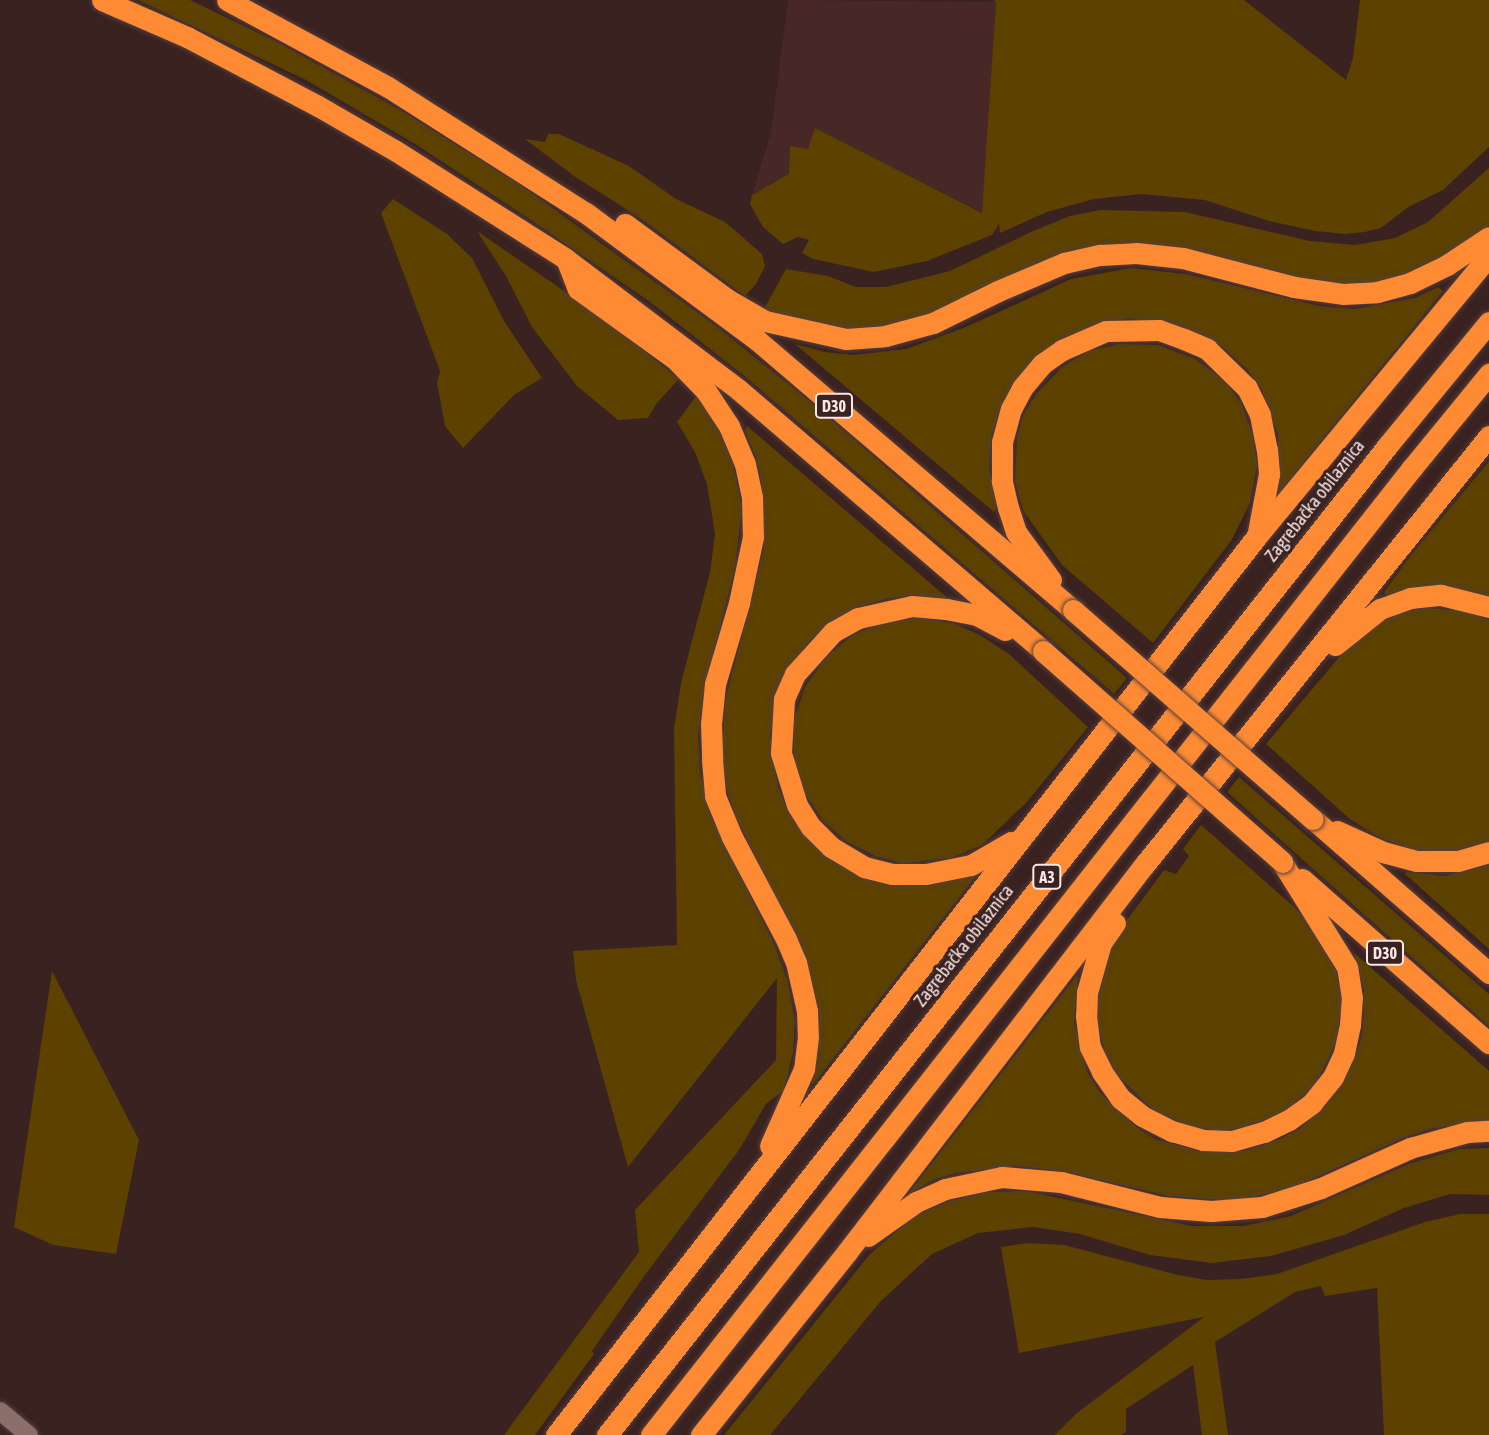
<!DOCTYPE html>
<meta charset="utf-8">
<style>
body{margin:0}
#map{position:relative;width:1489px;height:1435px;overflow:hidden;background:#3a2220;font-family:"Asap Condensed",sans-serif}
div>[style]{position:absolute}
.built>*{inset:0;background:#482826}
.green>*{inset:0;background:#5c4100}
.roads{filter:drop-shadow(0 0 2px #543f3e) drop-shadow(0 0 2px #543f3e)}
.minor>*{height:18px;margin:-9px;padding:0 9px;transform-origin:9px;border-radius:9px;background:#8c6e6b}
.highway>*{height:21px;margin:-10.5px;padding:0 10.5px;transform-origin:10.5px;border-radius:10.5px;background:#fe8b33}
.bridges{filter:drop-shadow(0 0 2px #543f3e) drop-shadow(0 0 2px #543f3e)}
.highway-bridge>*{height:21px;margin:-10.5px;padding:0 10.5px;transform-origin:10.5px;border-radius:10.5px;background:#fe8b33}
span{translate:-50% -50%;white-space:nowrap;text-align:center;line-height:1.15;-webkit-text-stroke:6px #3a2220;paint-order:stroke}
.shield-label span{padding:2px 5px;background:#3a2220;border:2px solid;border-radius:5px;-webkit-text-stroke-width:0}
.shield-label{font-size:16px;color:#f9e8e6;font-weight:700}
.street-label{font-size:18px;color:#f9e8e6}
</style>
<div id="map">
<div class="built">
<i style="clip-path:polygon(788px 0,996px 2px,983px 213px,816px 129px,809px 149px,789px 174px,752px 195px,771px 133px)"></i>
</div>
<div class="green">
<i style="clip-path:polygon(138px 0,190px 0,277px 42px,400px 110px,519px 184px,716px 326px,819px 409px,1127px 678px,1114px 694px,747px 378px,650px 302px,531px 220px,415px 144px,306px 80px)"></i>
<i style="clip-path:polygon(993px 0,1244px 0,1346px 80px,1353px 58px,1360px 0,1489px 0,1489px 147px,1443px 190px,1408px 207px,1381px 228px,1365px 232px,1345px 234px,1315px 231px,1269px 221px,1205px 200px,1141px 194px,1094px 199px,1047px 212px,1000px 233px,999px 224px,992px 235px,927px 261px,874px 272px,813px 259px,802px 253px,809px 240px,798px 237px,783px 244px,763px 227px,750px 204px,752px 195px,789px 174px,790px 146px,808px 149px,815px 128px,982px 213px,996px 2px)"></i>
<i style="clip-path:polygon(548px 134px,559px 134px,629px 166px,676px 199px,725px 222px,762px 254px,765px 266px,756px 284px,745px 296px,643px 220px,574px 176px,525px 139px,545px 142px)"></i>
<i style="clip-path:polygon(1489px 168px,1489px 225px,1444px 260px,1379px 284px,1343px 286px,1120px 249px,923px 321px,848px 332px,791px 322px,764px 309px,786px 269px,828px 276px,856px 287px,886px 287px,950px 271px,1031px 232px,1070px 216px,1100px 210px,1185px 212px,1310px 241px,1355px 245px,1395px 238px,1428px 222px)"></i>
<i style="clip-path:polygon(393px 199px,447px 234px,472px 258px,504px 321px,542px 378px,514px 395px,463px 448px,445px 426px,437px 383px,440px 371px,381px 213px)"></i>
<i style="clip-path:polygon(477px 231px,599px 315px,679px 379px,656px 404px,648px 418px,618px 420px,577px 386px,532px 327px,507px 278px)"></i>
<i style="clip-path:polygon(1131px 268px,1186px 274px,1319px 306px,1355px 309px,1415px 298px,1438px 287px,1443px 291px,1277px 495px,1278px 434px,1261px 388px,1247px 369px,1226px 350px,1208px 337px,1180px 326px,1130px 318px,1103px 322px,1055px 342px,1015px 382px,1001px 406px,991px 438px,989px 468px,997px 507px,994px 512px,795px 344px,825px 352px,853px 355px,906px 349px,966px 327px,1071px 279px)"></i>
<i style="clip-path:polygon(1120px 344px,1158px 345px,1195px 359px,1225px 381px,1242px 405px,1253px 436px,1257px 465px,1250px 503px,1231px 541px,1153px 643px,1062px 565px,1024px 512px,1015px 481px,1017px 438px,1023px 416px,1036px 394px,1061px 368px,1089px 351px)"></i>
<i style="clip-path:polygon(697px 395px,718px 427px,733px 464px,742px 508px,735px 568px,706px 682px,698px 736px,700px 771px,711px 817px,774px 944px,787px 979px,795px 1020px,793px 1053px,784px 1090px,766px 1104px,739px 1150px,645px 1275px,592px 1351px,594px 1354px,535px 1435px,504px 1435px,639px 1252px,635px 1210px,776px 1060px,777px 978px,628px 1167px,576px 980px,573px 951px,677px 945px,674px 729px,681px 683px,710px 572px,715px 534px,707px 484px,695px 452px,677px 422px)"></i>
<i style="clip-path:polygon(747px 426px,951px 601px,913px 595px,885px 599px,858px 607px,830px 622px,807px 644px,786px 675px,776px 702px,770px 736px,778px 787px,787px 809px,818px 848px,841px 866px,869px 879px,900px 885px,927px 886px,979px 872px,814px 1083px,811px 1083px,816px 1055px,817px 1025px,804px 957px,794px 932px,738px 822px,726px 788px,722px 761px,725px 702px,764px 549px,762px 485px,756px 457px,745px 431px)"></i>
<i style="clip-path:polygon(1489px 461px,1489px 597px,1449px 587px,1386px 595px,1384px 592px,1412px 554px)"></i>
<i style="clip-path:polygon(1428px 608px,1466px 611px,1489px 620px,1489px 842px,1452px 853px,1414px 850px,1381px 838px,1351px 820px,1266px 744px,1351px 643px,1387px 619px,1406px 611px)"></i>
<i style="clip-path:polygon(917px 618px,953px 623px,980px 635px,1009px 654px,1088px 727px,1027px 802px,982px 845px,951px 858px,902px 863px,875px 856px,846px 841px,823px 821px,805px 793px,794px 758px,794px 720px,805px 687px,827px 656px,853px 635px,884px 622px)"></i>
<i style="clip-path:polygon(1239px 777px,1489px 994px,1489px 1026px,1227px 792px)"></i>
<i style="clip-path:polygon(1201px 825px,1293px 906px,1312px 927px,1336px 970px,1340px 989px,1342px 1006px,1335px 1045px,1316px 1083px,1286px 1111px,1243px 1128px,1216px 1130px,1193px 1127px,1154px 1111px,1116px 1074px,1106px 1055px,1095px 1016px,1096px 992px,1108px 953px,1124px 924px,1164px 870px,1176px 874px,1189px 856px,1183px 849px)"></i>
<i style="clip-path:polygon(1489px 865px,1489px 949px,1405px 874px,1407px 872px,1444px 876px)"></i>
<i style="clip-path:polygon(1354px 953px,1489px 1071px,1489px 1121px,1434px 1128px,1405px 1137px,1292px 1188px,1235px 1201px,1169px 1196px,1063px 1171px,1016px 1166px,957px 1173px,935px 1179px,908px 1194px,1078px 974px,1074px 1023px,1087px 1072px,1101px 1094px,1137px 1128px,1157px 1140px,1199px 1151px,1244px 1151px,1281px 1139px,1299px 1129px,1326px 1105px,1348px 1073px,1358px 1049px,1363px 1031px,1364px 990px)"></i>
<i style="clip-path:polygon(52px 971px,139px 1140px,116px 1254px,53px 1245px,14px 1227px)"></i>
<i style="clip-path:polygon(1489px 1148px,1489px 1195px,1450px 1194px,1404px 1208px,1344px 1235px,1271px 1256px,1212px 1263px,1150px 1255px,1080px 1234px,1033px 1227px,978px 1233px,932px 1254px,881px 1301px,770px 1435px,724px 1435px,870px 1254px,916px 1215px,950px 1201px,988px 1192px,1026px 1191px,1192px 1226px,1243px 1226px,1291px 1216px,1409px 1164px,1459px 1149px)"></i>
<i style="clip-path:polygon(1460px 1214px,1489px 1214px,1489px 1435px,1384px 1435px,1377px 1288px,1325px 1296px,1321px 1286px,1295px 1292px,1215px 1342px,1228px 1435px,1202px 1435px,1193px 1365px,1126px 1409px,1126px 1432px,1121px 1435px,1055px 1435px,1077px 1413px,1204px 1317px,1019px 1353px,1001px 1247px,1028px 1243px,1064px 1245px,1178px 1275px,1207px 1280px,1241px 1279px,1277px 1274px,1425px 1222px)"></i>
</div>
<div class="roads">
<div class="minor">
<i style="left:0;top:1411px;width:38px;rotate:40deg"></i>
</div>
<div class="highway">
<i style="left:102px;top:0;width:93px;rotate:23.5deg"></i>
<i style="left:187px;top:37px;width:148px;rotate:27.8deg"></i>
<i style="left:318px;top:106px;width:90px;rotate:30deg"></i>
<i style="left:396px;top:151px;width:201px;rotate:32.4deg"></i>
<i style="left:566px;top:259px;width:217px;rotate:37.1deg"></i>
<i style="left:739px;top:390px;width:401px;rotate:40.6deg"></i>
<i style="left:227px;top:0;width:183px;rotate:28.4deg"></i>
<i style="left:388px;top:87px;width:235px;rotate:32.5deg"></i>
<i style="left:586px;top:213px;width:213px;rotate:36.6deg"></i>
<i style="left:757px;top:340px;width:416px;rotate:40.5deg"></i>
<i style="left:625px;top:224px;width:127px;rotate:36.3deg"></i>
<i style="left:727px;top:299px;width:44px;rotate:30.1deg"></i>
<i style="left:765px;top:321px;width:83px;rotate:12.5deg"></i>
<i style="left:846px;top:339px;width:39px;rotate:-4deg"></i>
<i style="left:885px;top:336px;width:50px;rotate:-15.2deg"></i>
<i style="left:933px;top:323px;width:72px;rotate:-26.2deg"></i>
<i style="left:998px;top:291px;width:72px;rotate:-23deg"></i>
<i style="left:1064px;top:263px;width:37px;rotate:-13deg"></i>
<i style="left:1100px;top:255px;width:36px;rotate:-3deg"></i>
<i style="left:1136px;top:253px;width:47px;rotate:6.1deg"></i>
<i style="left:1183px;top:258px;width:115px;rotate:14.6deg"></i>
<i style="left:1294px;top:287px;width:49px;rotate:8.1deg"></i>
<i style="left:1343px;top:294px;width:34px;rotate:-3deg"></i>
<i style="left:1377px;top:292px;width:34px;rotate:-15deg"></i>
<i style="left:1410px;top:283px;width:41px;rotate:-25.9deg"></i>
<i style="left:1447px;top:265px;width:50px;rotate:-33.7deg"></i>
<i style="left:567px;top:261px;width:30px;rotate:69deg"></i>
<i style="left:578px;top:289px;width:120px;rotate:35.8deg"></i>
<i style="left:675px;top:359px;width:45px;rotate:45.9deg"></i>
<i style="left:706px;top:391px;width:42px;rotate:56.7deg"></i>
<i style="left:729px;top:426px;width:41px;rotate:67.2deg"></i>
<i style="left:745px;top:464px;width:34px;rotate:78deg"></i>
<i style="left:752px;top:497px;width:40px;rotate:88.6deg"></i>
<i style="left:753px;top:537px;width:67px;rotate:102deg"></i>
<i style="left:739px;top:603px;width:84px;rotate:106.5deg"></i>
<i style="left:715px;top:684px;width:40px;rotate:95.7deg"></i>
<i style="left:711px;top:724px;width:36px;rotate:88deg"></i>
<i style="left:712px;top:760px;width:36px;rotate:85deg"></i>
<i style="left:715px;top:796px;width:44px;rotate:67.5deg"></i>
<i style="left:732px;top:837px;width:115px;rotate:62.1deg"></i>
<i style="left:786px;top:939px;width:25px;rotate:67deg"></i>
<i style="left:796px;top:962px;width:50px;rotate:77.3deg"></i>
<i style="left:807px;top:1011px;width:26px;rotate:88deg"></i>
<i style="left:808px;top:1037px;width:32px;rotate:97deg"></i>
<i style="left:804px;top:1069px;width:84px;rotate:113.8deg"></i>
<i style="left:1051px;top:580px;width:59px;rotate:-126.1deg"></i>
<i style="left:1016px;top:532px;width:25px;rotate:-108deg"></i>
<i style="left:1008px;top:508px;width:28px;rotate:-103deg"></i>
<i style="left:1002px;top:481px;width:39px;rotate:-90deg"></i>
<i style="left:1002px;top:442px;width:34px;rotate:-75deg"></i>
<i style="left:1011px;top:409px;width:24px;rotate:-62deg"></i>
<i style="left:1022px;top:388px;width:31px;rotate:-50deg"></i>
<i style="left:1042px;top:364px;width:24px;rotate:-35deg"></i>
<i style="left:1062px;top:350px;width:48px;rotate:-23.4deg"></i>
<i style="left:1106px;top:331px;width:53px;rotate:-1.1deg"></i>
<i style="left:1159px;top:330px;width:27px;rotate:20deg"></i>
<i style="left:1184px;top:339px;width:25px;rotate:23deg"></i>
<i style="left:1207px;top:349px;width:56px;rotate:44.3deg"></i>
<i style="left:1247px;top:388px;width:30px;rotate:64deg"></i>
<i style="left:1260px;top:415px;width:36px;rotate:79deg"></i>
<i style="left:1267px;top:450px;width:24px;rotate:85deg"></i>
<i style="left:1269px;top:474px;width:59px;rotate:100.7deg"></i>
<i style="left:1005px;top:630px;width:32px;rotate:-152deg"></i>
<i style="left:977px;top:615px;width:32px;rotate:-169deg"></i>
<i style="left:946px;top:609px;width:34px;rotate:-175deg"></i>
<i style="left:912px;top:606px;width:55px;rotate:167.5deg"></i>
<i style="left:858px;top:618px;width:29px;rotate:151deg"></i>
<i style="left:833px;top:632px;width:57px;rotate:132.1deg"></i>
<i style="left:795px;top:674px;width:27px;rotate:114deg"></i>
<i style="left:784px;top:699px;width:54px;rotate:93.2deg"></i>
<i style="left:781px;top:753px;width:54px;rotate:72.9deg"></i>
<i style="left:797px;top:805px;width:26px;rotate:58deg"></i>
<i style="left:811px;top:827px;width:28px;rotate:45deg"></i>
<i style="left:831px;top:847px;width:39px;rotate:31deg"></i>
<i style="left:864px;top:867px;width:29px;rotate:14deg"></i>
<i style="left:892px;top:874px;width:34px"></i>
<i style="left:926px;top:874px;width:46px;rotate:-11.3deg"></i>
<i style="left:971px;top:865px;width:46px;rotate:-29.9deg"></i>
<i style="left:1335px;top:645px;width:58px;rotate:-38.7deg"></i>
<i style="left:1380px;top:609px;width:32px;rotate:-20deg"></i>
<i style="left:1410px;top:598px;width:31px;rotate:-6deg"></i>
<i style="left:1441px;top:595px;width:49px;rotate:14deg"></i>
<i style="left:1313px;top:819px;width:234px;rotate:41.2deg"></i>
<i style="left:1337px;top:831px;width:51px;rotate:24.5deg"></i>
<i style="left:1383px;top:852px;width:35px;rotate:15deg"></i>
<i style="left:1417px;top:861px;width:41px"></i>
<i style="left:1458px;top:861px;width:32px;rotate:-16deg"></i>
<i style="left:1302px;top:879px;width:249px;rotate:41.3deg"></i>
<i style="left:1115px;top:923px;width:24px;rotate:125deg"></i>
<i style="left:1101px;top:943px;width:51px;rotate:105.9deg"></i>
<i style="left:1087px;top:992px;width:24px;rotate:92deg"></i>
<i style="left:1086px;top:1016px;width:31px;rotate:83deg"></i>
<i style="left:1090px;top:1047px;width:28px;rotate:64deg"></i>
<i style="left:1102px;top:1072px;width:32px;rotate:55deg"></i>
<i style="left:1120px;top:1098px;width:28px;rotate:39deg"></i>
<i style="left:1142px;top:1116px;width:34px;rotate:27deg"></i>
<i style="left:1172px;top:1131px;width:32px;rotate:16deg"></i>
<i style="left:1203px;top:1140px;width:29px;rotate:2deg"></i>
<i style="left:1232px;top:1141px;width:33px;rotate:-16deg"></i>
<i style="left:1264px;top:1132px;width:28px;rotate:-26deg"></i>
<i style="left:1289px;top:1120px;width:29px;rotate:-36deg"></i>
<i style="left:1312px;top:1103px;width:33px;rotate:-51deg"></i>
<i style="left:1333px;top:1077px;width:26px;rotate:-65deg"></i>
<i style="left:1344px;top:1053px;width:29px;rotate:-78deg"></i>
<i style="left:1350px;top:1025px;width:27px;rotate:-86deg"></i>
<i style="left:1352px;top:998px;width:31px;rotate:-99deg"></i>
<i style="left:1347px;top:967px;width:123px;rotate:-121.8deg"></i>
<i style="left:868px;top:1236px;width:59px;rotate:-35.3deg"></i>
<i style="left:916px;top:1202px;width:32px;rotate:-24deg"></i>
<i style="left:945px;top:1189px;width:58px;rotate:-11.9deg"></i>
<i style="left:1002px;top:1177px;width:59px;rotate:4.8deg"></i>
<i style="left:1061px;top:1182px;width:102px;rotate:14.2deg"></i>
<i style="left:1160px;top:1207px;width:51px;rotate:4.5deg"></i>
<i style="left:1211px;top:1211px;width:51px;rotate:-4.5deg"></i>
<i style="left:1262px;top:1207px;width:62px;rotate:-17.9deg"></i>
<i style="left:1321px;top:1188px;width:98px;rotate:-24.2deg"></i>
<i style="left:1410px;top:1148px;width:59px;rotate:-15.7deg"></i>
<i style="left:1467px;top:1132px;width:22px;rotate:-3deg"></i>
<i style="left:556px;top:1435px;width:1140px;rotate:-52.05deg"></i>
<i style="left:1257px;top:536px;width:364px;rotate:-50.4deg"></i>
<i style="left:607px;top:1435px;width:1261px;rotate:-51.73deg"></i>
<i style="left:1388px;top:445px;width:159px;rotate:-50.6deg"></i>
<i style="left:651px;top:1435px;width:1231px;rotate:-51.8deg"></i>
<i style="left:1412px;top:468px;width:122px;rotate:-50.7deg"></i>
<i style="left:701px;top:1435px;width:234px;rotate:-51.4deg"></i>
<i style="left:847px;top:1252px;width:489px;rotate:-52.5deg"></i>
<i style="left:1145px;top:864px;width:549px;rotate:-51.21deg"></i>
</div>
</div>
<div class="bridges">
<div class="highway-bridge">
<i style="left:1073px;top:610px;width:318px;rotate:41.1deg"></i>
<i style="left:1043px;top:651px;width:319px;rotate:41.4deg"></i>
</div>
</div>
<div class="shield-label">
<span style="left:834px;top:406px">D30</span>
<span style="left:1047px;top:877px">A3</span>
<span style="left:1385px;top:953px">D30</span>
</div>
<div class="street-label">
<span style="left:1315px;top:501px;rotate:-52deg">Zagrebačka obilaznica</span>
<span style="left:964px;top:946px;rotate:-52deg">Zagrebačka obilaznica</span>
</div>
</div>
